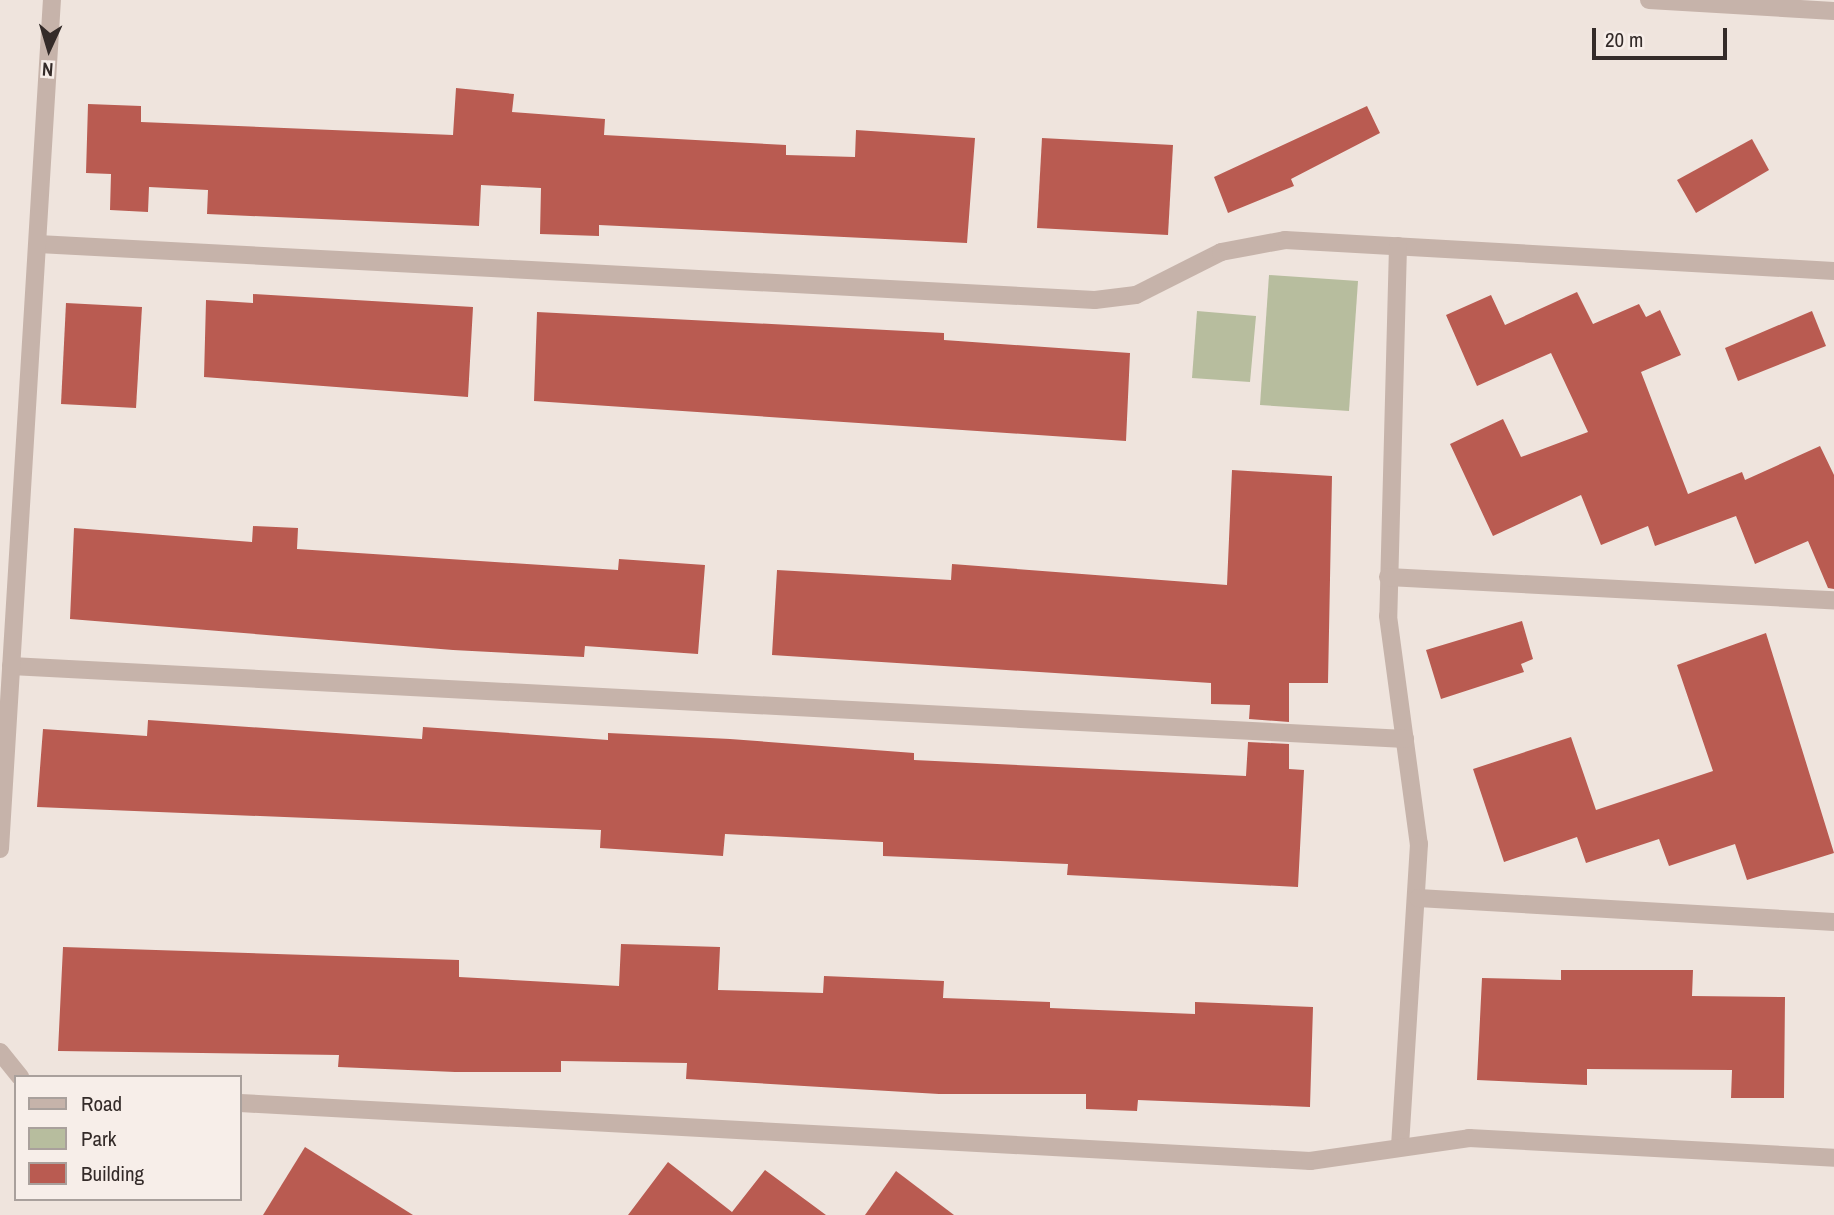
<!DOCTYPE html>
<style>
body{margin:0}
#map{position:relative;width:1834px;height:1215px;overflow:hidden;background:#efe4dd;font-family:"Archivo Narrow",sans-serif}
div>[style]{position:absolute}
.green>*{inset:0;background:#b7bd9e}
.building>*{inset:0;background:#b95b51}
.minor>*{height:18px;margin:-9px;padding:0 9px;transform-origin:9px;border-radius:9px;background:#c6b3aa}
.tertiary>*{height:18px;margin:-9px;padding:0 9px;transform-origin:9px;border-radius:9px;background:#c6b3aa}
span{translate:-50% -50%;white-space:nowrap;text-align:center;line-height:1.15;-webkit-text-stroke:6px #f7eee9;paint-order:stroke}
.legend{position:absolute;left:14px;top:1075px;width:228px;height:126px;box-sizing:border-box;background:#f7eee9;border:2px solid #a9a09c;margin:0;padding:9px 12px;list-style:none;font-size:21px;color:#342b29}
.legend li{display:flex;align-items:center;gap:14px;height:35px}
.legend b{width:35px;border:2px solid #a9a09c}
.north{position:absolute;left:14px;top:14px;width:70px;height:70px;-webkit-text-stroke:5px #f7eee9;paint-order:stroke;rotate:184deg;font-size:19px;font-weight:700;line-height:28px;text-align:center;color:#342b29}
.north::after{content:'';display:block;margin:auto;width:24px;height:32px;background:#342b29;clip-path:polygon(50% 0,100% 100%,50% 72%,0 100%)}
.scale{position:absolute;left:1592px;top:28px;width:135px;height:32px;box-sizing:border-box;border:4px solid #342b29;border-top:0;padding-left:9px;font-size:21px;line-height:24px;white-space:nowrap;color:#342b29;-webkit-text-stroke:5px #f7eee9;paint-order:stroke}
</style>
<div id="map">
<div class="green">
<i style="clip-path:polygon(1269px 275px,1358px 281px,1349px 411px,1260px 405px)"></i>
<i style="clip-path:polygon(1197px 311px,1256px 316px,1250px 382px,1192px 378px)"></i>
</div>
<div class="building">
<i style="clip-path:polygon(456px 88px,514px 94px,512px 112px,605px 119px,604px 135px,786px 145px,786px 155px,855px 157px,856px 130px,975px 138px,967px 243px,599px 225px,599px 236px,540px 234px,541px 188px,481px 185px,479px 226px,207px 214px,208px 190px,149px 187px,148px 212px,110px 210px,111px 174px,86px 173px,88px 104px,141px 106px,141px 122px,453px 135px)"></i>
<i style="clip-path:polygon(1367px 106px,1380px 133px,1291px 179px,1294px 186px,1228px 213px,1214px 177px)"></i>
<i style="clip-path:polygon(1042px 138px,1173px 145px,1168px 235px,1037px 228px)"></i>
<i style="clip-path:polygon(1752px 139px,1769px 170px,1696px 213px,1677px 180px)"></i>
<i style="clip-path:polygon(1577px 292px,1593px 324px,1639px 304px,1646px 317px,1660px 310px,1681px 355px,1641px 372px,1688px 494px,1742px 472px,1745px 480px,1820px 446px,1834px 475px,1834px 589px,1828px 588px,1808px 541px,1755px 564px,1736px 516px,1655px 546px,1648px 526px,1601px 545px,1581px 495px,1493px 536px,1450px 444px,1503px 419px,1521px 457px,1588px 432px,1551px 353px,1477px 386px,1446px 315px,1491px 295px,1505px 325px)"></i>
<i style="clip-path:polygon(253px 294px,473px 307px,468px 397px,204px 377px,206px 300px,253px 303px)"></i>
<i style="clip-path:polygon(66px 303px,142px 307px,136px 408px,61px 404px)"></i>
<i style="clip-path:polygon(1812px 311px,1826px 346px,1738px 381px,1725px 348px)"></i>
<i style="clip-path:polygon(537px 312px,944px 333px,944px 340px,1130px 353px,1126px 441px,534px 401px)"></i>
<i style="clip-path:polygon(1232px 470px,1332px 476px,1328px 683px,1289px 683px,1289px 722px,1249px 719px,1250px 705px,1211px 704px,1211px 683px,772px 655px,777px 570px,951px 580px,952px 564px,1227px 585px)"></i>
<i style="clip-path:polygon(253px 526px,298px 528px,297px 549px,618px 570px,619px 559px,705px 565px,698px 654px,585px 646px,584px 657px,453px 650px,70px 619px,74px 528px,252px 542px)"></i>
<i style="clip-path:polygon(1522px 621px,1533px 659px,1521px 664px,1524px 672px,1441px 699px,1426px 650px)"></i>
<i style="clip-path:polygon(1766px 633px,1834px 853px,1747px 880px,1735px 844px,1669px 866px,1659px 839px,1586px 863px,1577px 837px,1504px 862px,1473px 769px,1571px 737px,1596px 810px,1713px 771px,1677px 665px)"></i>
<i style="clip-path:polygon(148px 720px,422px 739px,423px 727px,608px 740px,608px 733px,730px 739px,914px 753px,914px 760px,1246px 776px,1248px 742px,1289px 744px,1289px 769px,1304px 770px,1298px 887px,1067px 875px,1068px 864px,883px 856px,883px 842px,725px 834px,723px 856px,600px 848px,601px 830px,37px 807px,43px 729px,147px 736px)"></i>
<i style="clip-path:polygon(621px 944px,720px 947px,718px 990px,823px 993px,824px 976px,944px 981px,943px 998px,1050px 1002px,1050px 1008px,1195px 1014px,1195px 1002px,1313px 1007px,1310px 1107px,1138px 1100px,1137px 1111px,1086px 1109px,1086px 1094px,939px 1094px,686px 1079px,687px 1063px,561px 1061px,561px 1072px,455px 1072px,338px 1067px,339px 1055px,58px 1051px,63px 947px,459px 960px,459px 977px,619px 986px)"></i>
<i style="clip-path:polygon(1561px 970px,1693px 970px,1692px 996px,1785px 997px,1784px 1098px,1731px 1098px,1732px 1070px,1587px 1069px,1587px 1085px,1477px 1080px,1482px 978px,1561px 980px)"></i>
<i style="clip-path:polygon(305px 1147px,413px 1215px,263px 1215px)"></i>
<i style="clip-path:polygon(668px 1162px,732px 1212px,765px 1170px,826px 1215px,628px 1215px)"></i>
<i style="clip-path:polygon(896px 1171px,954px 1215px,865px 1215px)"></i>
</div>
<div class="minor">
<i style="left:38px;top:244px;width:1058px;rotate:3.03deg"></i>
<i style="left:1095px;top:300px;width:41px;rotate:-7deg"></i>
<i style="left:1136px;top:295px;width:95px;rotate:-26.8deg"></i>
<i style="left:1221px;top:252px;width:65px;rotate:-10.6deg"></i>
<i style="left:1285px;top:240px;width:550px;rotate:3.23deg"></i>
<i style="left:1398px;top:246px;width:370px;rotate:91.5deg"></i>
<i style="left:1388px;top:616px;width:230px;rotate:82.3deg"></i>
<i style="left:1419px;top:844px;width:302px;rotate:93.6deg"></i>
<i style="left:1388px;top:577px;width:447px;rotate:3deg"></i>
<i style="left:11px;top:666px;width:1396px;rotate:3deg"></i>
<i style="left:0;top:849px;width:851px;rotate:-86.5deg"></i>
<i style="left:1418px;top:898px;width:417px;rotate:3.3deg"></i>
<i style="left:0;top:1052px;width:32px;rotate:51deg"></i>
<i style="left:240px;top:1103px;width:1072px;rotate:3.1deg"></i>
<i style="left:1310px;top:1161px;width:161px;rotate:-8.2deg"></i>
<i style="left:1469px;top:1138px;width:366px;rotate:3.1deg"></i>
</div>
<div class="tertiary">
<i style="left:1649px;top:0;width:185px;rotate:3.4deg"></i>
</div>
<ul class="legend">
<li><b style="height:9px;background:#c6b3aa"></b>Road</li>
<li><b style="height:19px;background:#b7bd9e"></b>Park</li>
<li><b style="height:19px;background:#b95b51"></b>Building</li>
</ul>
<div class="north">N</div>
<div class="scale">20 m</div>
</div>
